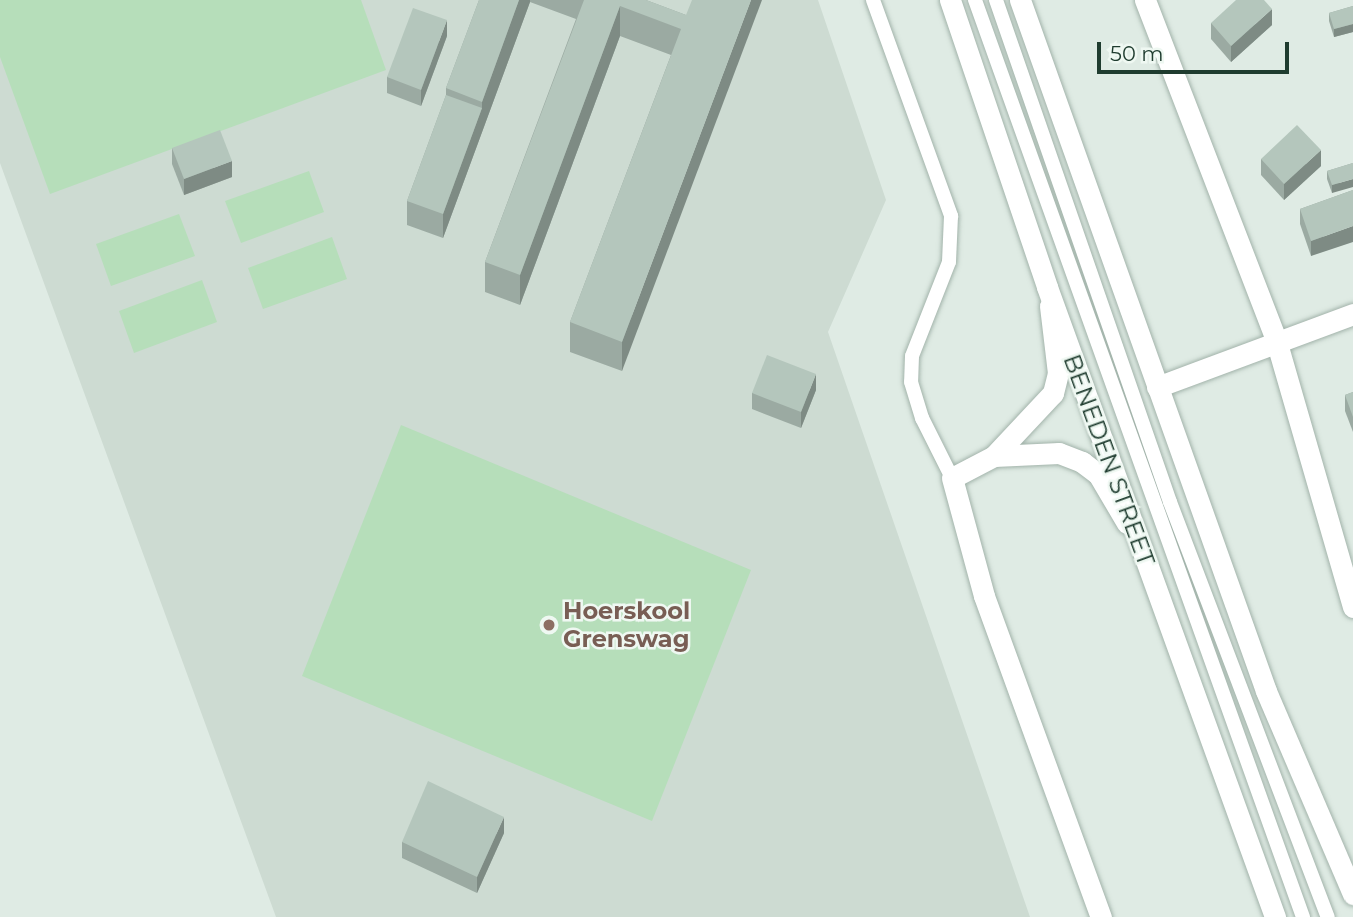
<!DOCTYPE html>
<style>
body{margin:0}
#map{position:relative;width:1353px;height:917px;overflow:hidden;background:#dfebe4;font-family:Montserrat,sans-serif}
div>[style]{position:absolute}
.built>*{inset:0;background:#cddbd2}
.green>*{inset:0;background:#b6deba}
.roads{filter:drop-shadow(0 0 2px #a2b3aa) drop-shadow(0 0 2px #a2b3aa)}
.service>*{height:14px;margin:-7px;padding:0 7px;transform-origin:7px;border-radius:7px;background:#fff}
.minor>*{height:21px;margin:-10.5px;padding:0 10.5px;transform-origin:10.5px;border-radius:10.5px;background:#fff}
.secondary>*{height:21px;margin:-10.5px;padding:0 10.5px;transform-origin:10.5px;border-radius:10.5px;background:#fff}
.wall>*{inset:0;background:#9baaa2}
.shaded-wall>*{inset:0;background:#7e8b84}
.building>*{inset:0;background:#b4c6bc}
.dots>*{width:19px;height:19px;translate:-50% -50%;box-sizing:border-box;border:4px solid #eff8f2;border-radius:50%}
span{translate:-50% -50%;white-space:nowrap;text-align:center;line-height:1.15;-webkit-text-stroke:5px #eff8f2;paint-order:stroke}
.street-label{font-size:24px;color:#1f3c2f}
.education-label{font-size:24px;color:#785e54;font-weight:700}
.left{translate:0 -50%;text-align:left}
.scale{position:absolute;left:1097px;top:42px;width:192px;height:32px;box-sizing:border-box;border:4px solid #1f3c2f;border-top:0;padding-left:9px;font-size:21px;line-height:24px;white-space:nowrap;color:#1f3c2f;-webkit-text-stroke:5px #eff8f2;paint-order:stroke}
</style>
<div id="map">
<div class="built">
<i style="clip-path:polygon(0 0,818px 0,886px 200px,828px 332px,1030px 917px,276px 917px,0 163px)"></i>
</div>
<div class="green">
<i style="clip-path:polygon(0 0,361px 0,386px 70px,50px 194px,0 57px)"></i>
<i style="clip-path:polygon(309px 171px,324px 212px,241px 243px,225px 201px)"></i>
<i style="clip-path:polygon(179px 214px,195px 256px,111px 286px,96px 244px)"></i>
<i style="clip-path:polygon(332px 237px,347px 279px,263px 309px,248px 268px)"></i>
<i style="clip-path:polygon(202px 280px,217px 322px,134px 353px,119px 311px)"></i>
<i style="clip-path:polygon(401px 425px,751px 570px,652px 821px,302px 676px)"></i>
</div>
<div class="roads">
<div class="service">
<i style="left:873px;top:0;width:230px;rotate:70.1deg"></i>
<i style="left:951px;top:216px;width:46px;rotate:92.5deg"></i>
<i style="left:949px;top:262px;width:101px;rotate:111.5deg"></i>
<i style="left:912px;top:356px;width:26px;rotate:92deg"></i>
<i style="left:911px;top:382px;width:38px;rotate:73deg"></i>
<i style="left:922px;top:418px;width:67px;rotate:63.4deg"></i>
<i style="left:975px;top:0;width:974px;rotate:70.32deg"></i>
<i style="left:996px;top:0;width:531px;rotate:70.88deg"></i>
<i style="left:1170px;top:502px;width:444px;rotate:69.2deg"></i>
</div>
<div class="minor">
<i style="left:1145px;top:0;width:364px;rotate:68.9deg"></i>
<i style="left:1276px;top:340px;width:278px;rotate:73.9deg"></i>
<i style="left:1050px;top:306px;width:67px;rotate:83.2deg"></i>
<i style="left:1058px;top:373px;width:21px;rotate:104deg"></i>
<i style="left:1053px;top:393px;width:86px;rotate:133.1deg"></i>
<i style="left:994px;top:456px;width:47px;rotate:152.4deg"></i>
<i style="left:952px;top:478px;width:122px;rotate:74.8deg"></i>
<i style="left:984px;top:596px;width:342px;rotate:70deg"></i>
<i style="left:1157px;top:387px;width:209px;rotate:-20.4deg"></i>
<i style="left:994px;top:456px;width:65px;rotate:-2.6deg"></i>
<i style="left:1059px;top:453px;width:25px;rotate:21deg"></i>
<i style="left:1082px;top:462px;width:20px;rotate:37deg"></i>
<i style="left:1098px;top:474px;width:57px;rotate:59.4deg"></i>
</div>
<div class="secondary">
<i style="left:950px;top:0;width:303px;rotate:71.3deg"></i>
<i style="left:1047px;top:287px;width:670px;rotate:70.1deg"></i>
<i style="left:1020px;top:0;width:733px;rotate:70.4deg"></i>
<i style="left:1266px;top:691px;width:221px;rotate:66.8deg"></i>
</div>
</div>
<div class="wall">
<i style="clip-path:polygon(479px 0,646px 0,686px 15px,622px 371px,570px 352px,570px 322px,671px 55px,620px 36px,520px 305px,485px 292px,485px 262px,576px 19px,530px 2px,443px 238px,407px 225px,407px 201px,446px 95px,446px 88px)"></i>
<i style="clip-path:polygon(1353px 6px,1353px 32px,1334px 37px,1329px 21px,1329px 13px)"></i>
<i style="clip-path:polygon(1211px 23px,1272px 25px,1231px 62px,1211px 39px)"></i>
<i style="clip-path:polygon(447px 36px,421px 106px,387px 93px,387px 77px)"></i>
<i style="clip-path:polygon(172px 148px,232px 177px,184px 195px,172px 164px)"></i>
<i style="clip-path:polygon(1261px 159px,1321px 166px,1284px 200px,1261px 175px)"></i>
<i style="clip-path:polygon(1353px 163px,1332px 193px,1327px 179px,1327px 171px)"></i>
<i style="clip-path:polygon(1353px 190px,1311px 256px,1300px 224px,1300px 209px)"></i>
<i style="clip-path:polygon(816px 390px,801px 428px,752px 409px,752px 393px)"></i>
<i style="clip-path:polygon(1353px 392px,1353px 432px,1345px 411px,1345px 395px)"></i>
<i style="clip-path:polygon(504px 833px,477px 893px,402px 858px,402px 842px)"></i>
</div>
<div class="shaded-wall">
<i style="clip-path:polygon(519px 0,530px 0,530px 2px,443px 238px,443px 214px,482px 108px,482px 102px)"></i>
<i style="clip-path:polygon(751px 0,762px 0,622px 371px,622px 342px)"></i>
<i style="clip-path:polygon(620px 6px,620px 36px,520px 305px,520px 275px)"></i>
<i style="clip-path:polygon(1272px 9px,1272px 25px,1231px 62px,1231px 46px)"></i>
<i style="clip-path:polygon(447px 20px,447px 36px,421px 106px,421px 90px)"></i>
<i style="clip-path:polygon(1353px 24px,1353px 32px,1334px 37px,1334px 29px)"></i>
<i style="clip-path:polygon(1321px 150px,1321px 166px,1284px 200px,1284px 184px)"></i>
<i style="clip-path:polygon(232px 161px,232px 177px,184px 195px,184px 179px)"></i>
<i style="clip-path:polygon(1353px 179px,1353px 187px,1332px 193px,1332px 185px)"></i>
<i style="clip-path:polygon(1353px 226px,1353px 242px,1311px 256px,1311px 241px)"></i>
<i style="clip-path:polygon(816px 374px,816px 390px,801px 428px,801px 412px)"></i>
<i style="clip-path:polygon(504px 817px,504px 833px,477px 893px,477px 877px)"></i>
</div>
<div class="building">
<i style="clip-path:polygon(479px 0,519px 0,482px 102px,446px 88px)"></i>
<i style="clip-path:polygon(584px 0,646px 0,686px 15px,692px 0,751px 0,622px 342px,570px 322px,681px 29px,620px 6px,520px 275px,485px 262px)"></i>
<i style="clip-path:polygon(1236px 0,1264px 0,1272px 9px,1231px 46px,1211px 23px)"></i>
<i style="clip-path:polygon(1353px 6px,1353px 24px,1334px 29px,1329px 13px)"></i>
<i style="clip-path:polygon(413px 8px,447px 20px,421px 90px,387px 77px)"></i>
<i style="clip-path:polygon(446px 95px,482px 108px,443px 214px,407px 201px)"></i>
<i style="clip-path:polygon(1297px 125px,1321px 150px,1284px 184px,1261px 159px)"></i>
<i style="clip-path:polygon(220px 130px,232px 161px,184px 179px,172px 148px)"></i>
<i style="clip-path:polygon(1353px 163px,1353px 179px,1332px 185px,1327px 171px)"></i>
<i style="clip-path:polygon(1353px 190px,1353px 226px,1311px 241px,1300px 209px)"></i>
<i style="clip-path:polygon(767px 355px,816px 374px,801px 412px,752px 393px)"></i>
<i style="clip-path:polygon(1353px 392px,1353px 417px,1345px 395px)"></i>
<i style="clip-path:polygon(428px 781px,504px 817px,477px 877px,402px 842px)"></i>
</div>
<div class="dots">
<i style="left:549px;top:625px;background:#8d6e63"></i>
</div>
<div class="street-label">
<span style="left:1109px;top:460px;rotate:70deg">BENEDEN STREET</span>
</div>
<div class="education-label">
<span class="left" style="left:563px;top:625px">Hoerskool<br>Grenswag</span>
</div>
<div class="scale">50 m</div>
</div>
